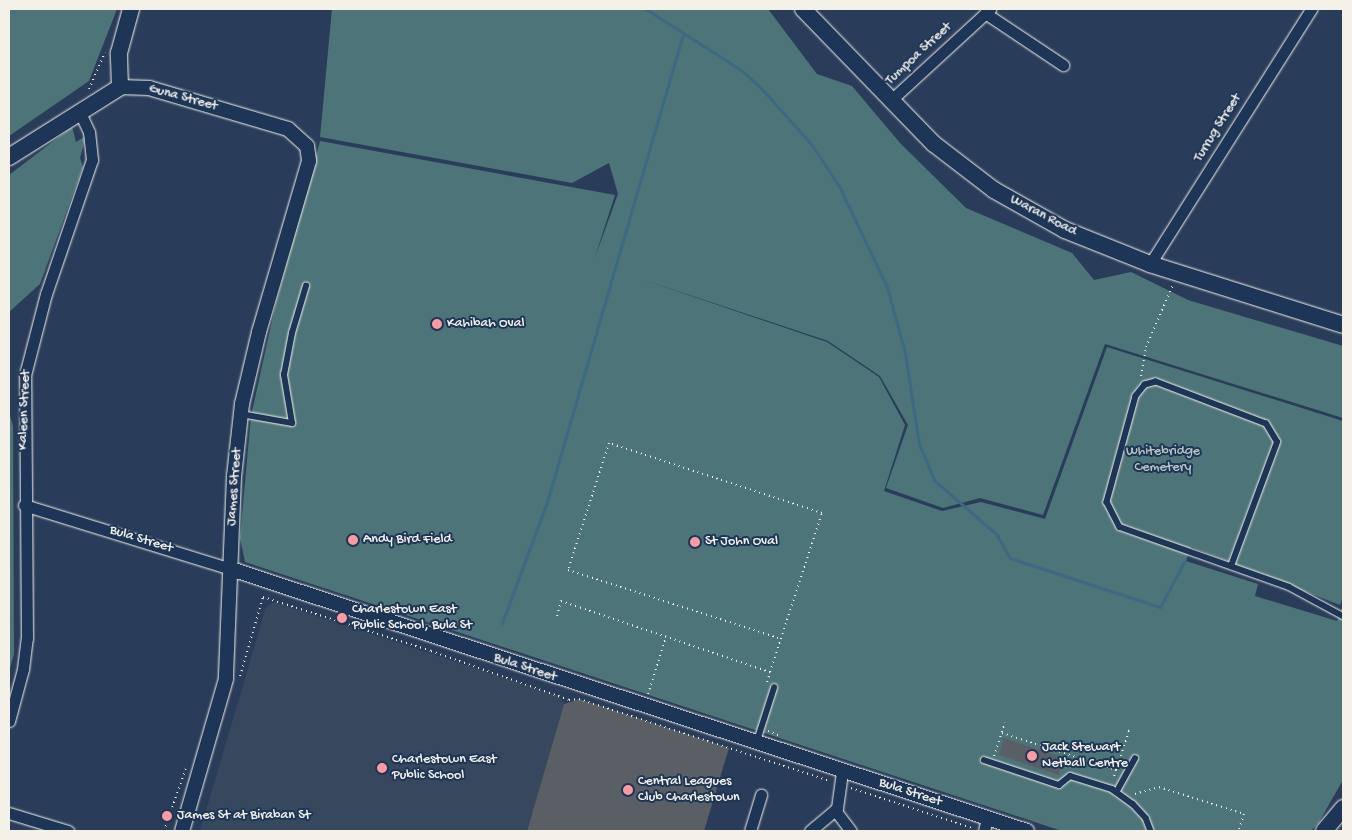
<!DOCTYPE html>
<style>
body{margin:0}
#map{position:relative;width:1352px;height:840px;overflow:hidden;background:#293d5a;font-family:"Gochi Hand",sans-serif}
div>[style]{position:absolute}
.built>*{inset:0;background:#37475d}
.green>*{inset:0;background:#4d7478}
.stream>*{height:3px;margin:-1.5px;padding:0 1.5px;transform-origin:1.5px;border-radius:1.5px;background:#3d6983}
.building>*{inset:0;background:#595f65}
.path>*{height:2px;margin-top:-1px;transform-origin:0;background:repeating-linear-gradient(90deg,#f4f1e8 0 1px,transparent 0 5px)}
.roads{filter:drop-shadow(0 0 1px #f4f1e8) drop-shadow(0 0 1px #f4f1e8)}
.service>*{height:5.5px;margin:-2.75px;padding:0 2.75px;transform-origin:2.75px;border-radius:2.75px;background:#1d3557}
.minor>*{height:11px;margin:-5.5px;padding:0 5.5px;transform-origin:5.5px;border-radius:5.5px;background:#1d3557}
.tertiary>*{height:14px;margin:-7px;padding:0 7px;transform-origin:7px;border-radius:7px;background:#1d3557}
.secondary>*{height:16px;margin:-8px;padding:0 8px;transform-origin:8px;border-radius:8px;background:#1d3557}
.dots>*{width:14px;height:14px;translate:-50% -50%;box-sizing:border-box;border:2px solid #1d3557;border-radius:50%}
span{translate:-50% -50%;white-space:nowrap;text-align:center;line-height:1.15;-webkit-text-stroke:4px #1d3557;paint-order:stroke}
.street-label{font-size:14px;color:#f4f1e8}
.poi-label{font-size:14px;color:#f4f1e8}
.left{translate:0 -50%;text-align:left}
.park-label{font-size:14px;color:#bac5c1}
.frame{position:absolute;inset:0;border:10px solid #f4f1e8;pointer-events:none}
</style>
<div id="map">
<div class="built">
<i style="clip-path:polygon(274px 602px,559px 696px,564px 704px,527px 831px,200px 831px,266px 607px)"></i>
</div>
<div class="green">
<i style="clip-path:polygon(9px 9px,117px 9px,89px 81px,9px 136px)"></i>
<i style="clip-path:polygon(332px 9px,768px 9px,817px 74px,852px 86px,900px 143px,966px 208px,1072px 253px,1094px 280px,1131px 272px,1188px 300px,1343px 346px,1343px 418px,1105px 344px,1043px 515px,980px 498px,943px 508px,886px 488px,908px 425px,880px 376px,828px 341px,644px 280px,827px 342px,879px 377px,905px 425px,884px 491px,942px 511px,981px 502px,1045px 519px,1107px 347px,1343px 421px,1343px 597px,1340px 605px,1191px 547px,1186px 561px,1258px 584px,1255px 596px,1337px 621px,1343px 605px,1343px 780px,1319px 822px,1311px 831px,1062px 831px,245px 562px,240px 538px,251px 416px,275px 307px,320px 141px,615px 195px,594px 260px,618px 194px,609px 163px,572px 183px,320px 137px)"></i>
<i style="clip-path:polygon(72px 127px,76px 142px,86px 136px,80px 158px,83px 167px,40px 284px,9px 312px,9px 175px)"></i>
<i style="clip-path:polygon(9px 412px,13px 426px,14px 654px,9px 672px)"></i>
</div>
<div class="stream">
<i style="left:646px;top:9px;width:113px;rotate:32.7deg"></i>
<i style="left:741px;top:70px;width:28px;rotate:42deg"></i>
<i style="left:762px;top:89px;width:75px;rotate:48.2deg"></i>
<i style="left:812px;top:145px;width:49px;rotate:56.6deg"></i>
<i style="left:839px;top:186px;width:112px;rotate:64.6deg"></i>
<i style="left:887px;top:287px;width:68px;rotate:74.7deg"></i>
<i style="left:905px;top:353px;width:92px;rotate:81.3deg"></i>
<i style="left:919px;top:444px;width:39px;rotate:67deg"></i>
<i style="left:934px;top:480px;width:84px;rotate:41.1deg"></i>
<i style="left:997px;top:535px;width:26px;rotate:61deg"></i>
<i style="left:1010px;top:558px;width:158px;rotate:18.1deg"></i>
<i style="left:1160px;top:607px;width:51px;rotate:-61.9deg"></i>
<i style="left:502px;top:623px;width:129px;rotate:-69.6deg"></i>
<i style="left:547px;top:502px;width:488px;rotate:-73.8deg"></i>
</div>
<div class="building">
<i style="clip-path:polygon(579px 699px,729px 748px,704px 831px,527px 831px,564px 704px)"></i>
<i style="clip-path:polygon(1004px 738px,1064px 758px,1059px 775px,999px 755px)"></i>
</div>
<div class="path">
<i style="left:89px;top:89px;width:40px;rotate:-66.6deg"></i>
<i style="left:1141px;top:376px;width:29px;rotate:-80deg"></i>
<i style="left:1146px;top:347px;width:68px;rotate:-66.5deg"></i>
<i style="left:557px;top:616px;width:16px;rotate:-75deg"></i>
<i style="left:561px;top:601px;width:221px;rotate:18.8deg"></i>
<i style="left:770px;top:672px;width:167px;rotate:-71.9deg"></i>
<i style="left:822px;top:513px;width:224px;rotate:-161.8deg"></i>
<i style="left:609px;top:443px;width:133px;rotate:107.9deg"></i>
<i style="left:568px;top:570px;width:224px;rotate:17.9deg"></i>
<i style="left:240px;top:676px;width:82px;rotate:-73.8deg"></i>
<i style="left:263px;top:597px;width:176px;rotate:17.8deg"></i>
<i style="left:431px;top:651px;width:146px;rotate:19.5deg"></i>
<i style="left:569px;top:700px;width:10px;rotate:-6deg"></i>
<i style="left:579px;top:699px;width:264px;rotate:18.1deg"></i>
<i style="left:767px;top:682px;width:10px;rotate:-73deg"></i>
<i style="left:648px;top:694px;width:60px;rotate:-72.5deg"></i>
<i style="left:768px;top:731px;width:11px;rotate:22deg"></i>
<i style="left:1002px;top:733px;width:120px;rotate:18deg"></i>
<i style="left:1116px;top:770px;width:7px;rotate:106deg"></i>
<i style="left:994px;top:756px;width:35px;rotate:-72deg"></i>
<i style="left:1116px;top:770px;width:41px;rotate:-71.6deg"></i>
<i style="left:1129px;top:731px;width:3px;rotate:-162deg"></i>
<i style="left:851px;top:788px;width:127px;rotate:18.3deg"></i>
<i style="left:1135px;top:794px;width:25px;rotate:-16deg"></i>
<i style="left:1159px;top:787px;width:89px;rotate:17.6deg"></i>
<i style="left:1244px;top:814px;width:16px;rotate:108deg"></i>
<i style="left:164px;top:831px;width:67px;rotate:-70.8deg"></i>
</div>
<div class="roads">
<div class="service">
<i style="left:241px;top:414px;width:52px;rotate:10deg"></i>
<i style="left:292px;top:423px;width:49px;rotate:-99.5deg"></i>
<i style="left:284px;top:375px;width:43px;rotate:-79.2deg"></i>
<i style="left:292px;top:333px;width:49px;rotate:-73.4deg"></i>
<i style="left:1231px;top:566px;width:132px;rotate:-69.6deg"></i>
<i style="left:1277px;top:442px;width:21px;rotate:-121deg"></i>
<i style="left:1266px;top:424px;width:118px;rotate:-159.1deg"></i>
<i style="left:1156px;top:382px;width:11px;rotate:165deg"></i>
<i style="left:1145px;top:385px;width:14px;rotate:129deg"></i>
<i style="left:1136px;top:396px;width:110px;rotate:105.3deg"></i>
<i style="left:1107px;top:502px;width:28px;rotate:63deg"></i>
<i style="left:1120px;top:527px;width:179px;rotate:19.5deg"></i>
<i style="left:1289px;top:587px;width:61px;rotate:28.2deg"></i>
<i style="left:757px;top:741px;width:56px;rotate:-72.2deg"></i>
<i style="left:984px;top:760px;width:79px;rotate:18.4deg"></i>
<i style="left:1059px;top:785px;width:14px;rotate:-39deg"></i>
<i style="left:1070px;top:776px;width:44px;rotate:17.2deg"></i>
<i style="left:1112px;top:789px;width:26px;rotate:36deg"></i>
<i style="left:1133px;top:804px;width:19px;rotate:47deg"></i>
<i style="left:1146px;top:818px;width:14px;rotate:69deg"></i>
<i style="left:1117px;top:791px;width:37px;rotate:-61deg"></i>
</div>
<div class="minor">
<i style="left:985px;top:13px;width:94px;rotate:33.7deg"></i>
<i style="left:890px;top:101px;width:136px;rotate:-42.6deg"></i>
<i style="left:1150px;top:264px;width:302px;rotate:-57.7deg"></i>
<i style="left:24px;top:505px;width:217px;rotate:17.2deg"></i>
<i style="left:9px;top:721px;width:54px;rotate:-74.9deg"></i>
<i style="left:23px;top:669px;width:31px;rotate:-83deg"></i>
<i style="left:27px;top:638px;width:263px;rotate:-90.4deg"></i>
<i style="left:25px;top:375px;width:84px;rotate:-75.5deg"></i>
<i style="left:46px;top:294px;width:142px;rotate:-71.1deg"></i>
<i style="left:92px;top:160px;width:28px;rotate:-96deg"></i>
<i style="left:89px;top:132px;width:23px;rotate:-115deg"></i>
<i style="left:835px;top:810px;width:26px;rotate:53deg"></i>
<i style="left:9px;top:813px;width:62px;rotate:17deg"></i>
<i style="left:750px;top:831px;width:38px;rotate:-73deg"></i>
<i style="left:810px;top:831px;width:35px;rotate:-40deg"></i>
<i style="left:837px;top:808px;width:36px;rotate:-82deg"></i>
<i style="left:984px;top:831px;width:13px;rotate:-77deg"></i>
</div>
<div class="tertiary">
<i style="left:120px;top:87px;width:29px;rotate:2deg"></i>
<i style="left:149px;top:88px;width:145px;rotate:16.4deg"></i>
<i style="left:288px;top:129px;width:25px;rotate:42deg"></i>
<i style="left:307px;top:146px;width:15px;rotate:82deg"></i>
<i style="left:309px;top:161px;width:178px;rotate:106.3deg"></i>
<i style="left:259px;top:332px;width:74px;rotate:103.3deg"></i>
<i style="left:242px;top:404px;width:72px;rotate:96.3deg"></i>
<i style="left:234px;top:476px;width:203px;rotate:92.3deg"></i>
<i style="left:226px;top:679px;width:158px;rotate:106.1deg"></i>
<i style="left:231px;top:569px;width:838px;rotate:18.22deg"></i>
</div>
<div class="secondary">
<i style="left:803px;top:9px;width:188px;rotate:45.9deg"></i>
<i style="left:934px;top:144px;width:76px;rotate:37.5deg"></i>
<i style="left:994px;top:190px;width:81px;rotate:29.4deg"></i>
<i style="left:1065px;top:230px;width:92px;rotate:21.8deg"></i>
<i style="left:1150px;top:264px;width:202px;rotate:17.5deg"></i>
<i style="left:9px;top:157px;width:131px;rotate:-32.2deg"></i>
<i style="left:120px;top:87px;width:34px;rotate:-92deg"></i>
<i style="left:119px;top:53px;width:46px;rotate:-74.7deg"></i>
<i style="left:1324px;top:831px;width:30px;rotate:-50deg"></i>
</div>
</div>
<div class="dots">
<i style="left:437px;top:324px;background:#ff9aa2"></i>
<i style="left:353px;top:540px;background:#ff9aa2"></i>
<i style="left:695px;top:542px;background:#ff9aa2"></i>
<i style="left:342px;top:618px;background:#ff9aa2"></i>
<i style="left:1032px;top:756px;background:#ff9aa2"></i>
<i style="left:382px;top:768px;background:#ff9aa2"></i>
<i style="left:628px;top:790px;background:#ff9aa2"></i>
<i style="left:167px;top:816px;background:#ff9aa2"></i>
</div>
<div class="street-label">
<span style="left:919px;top:54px;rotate:-43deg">Tumpoa Street</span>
<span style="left:183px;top:98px;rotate:15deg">Guna Street</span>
<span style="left:1218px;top:128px;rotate:-58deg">Turrug Street</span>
<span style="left:1043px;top:216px;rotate:28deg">Waran Road</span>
<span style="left:25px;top:410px;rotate:-88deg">Kaleen Street</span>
<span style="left:235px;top:487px;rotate:-86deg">James Street</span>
<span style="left:141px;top:540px;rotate:17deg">Bula Street</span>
<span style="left:525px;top:668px;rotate:18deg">Bula Street</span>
<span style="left:910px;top:793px;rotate:18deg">Bula Street</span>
</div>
<div class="poi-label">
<span class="left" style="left:447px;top:324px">Kahibah Oval</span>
<span class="left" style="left:363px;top:540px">Andy Bird Field</span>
<span class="left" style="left:705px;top:542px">St John Oval</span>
<span class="left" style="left:352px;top:618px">Charlestown East<br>Public School, Bula St</span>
<span class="left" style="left:1042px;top:756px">Jack Stewart<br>Netball Centre</span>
<span class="left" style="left:392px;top:768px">Charlestown East<br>Public School</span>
<span class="left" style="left:638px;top:790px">Central Leagues<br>Club Charlestown</span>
<span class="left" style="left:177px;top:816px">James St at Biraban St</span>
</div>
<div class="park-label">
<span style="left:1163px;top:460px">Whitebridge<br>Cemetery</span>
</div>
<div class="frame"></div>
</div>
